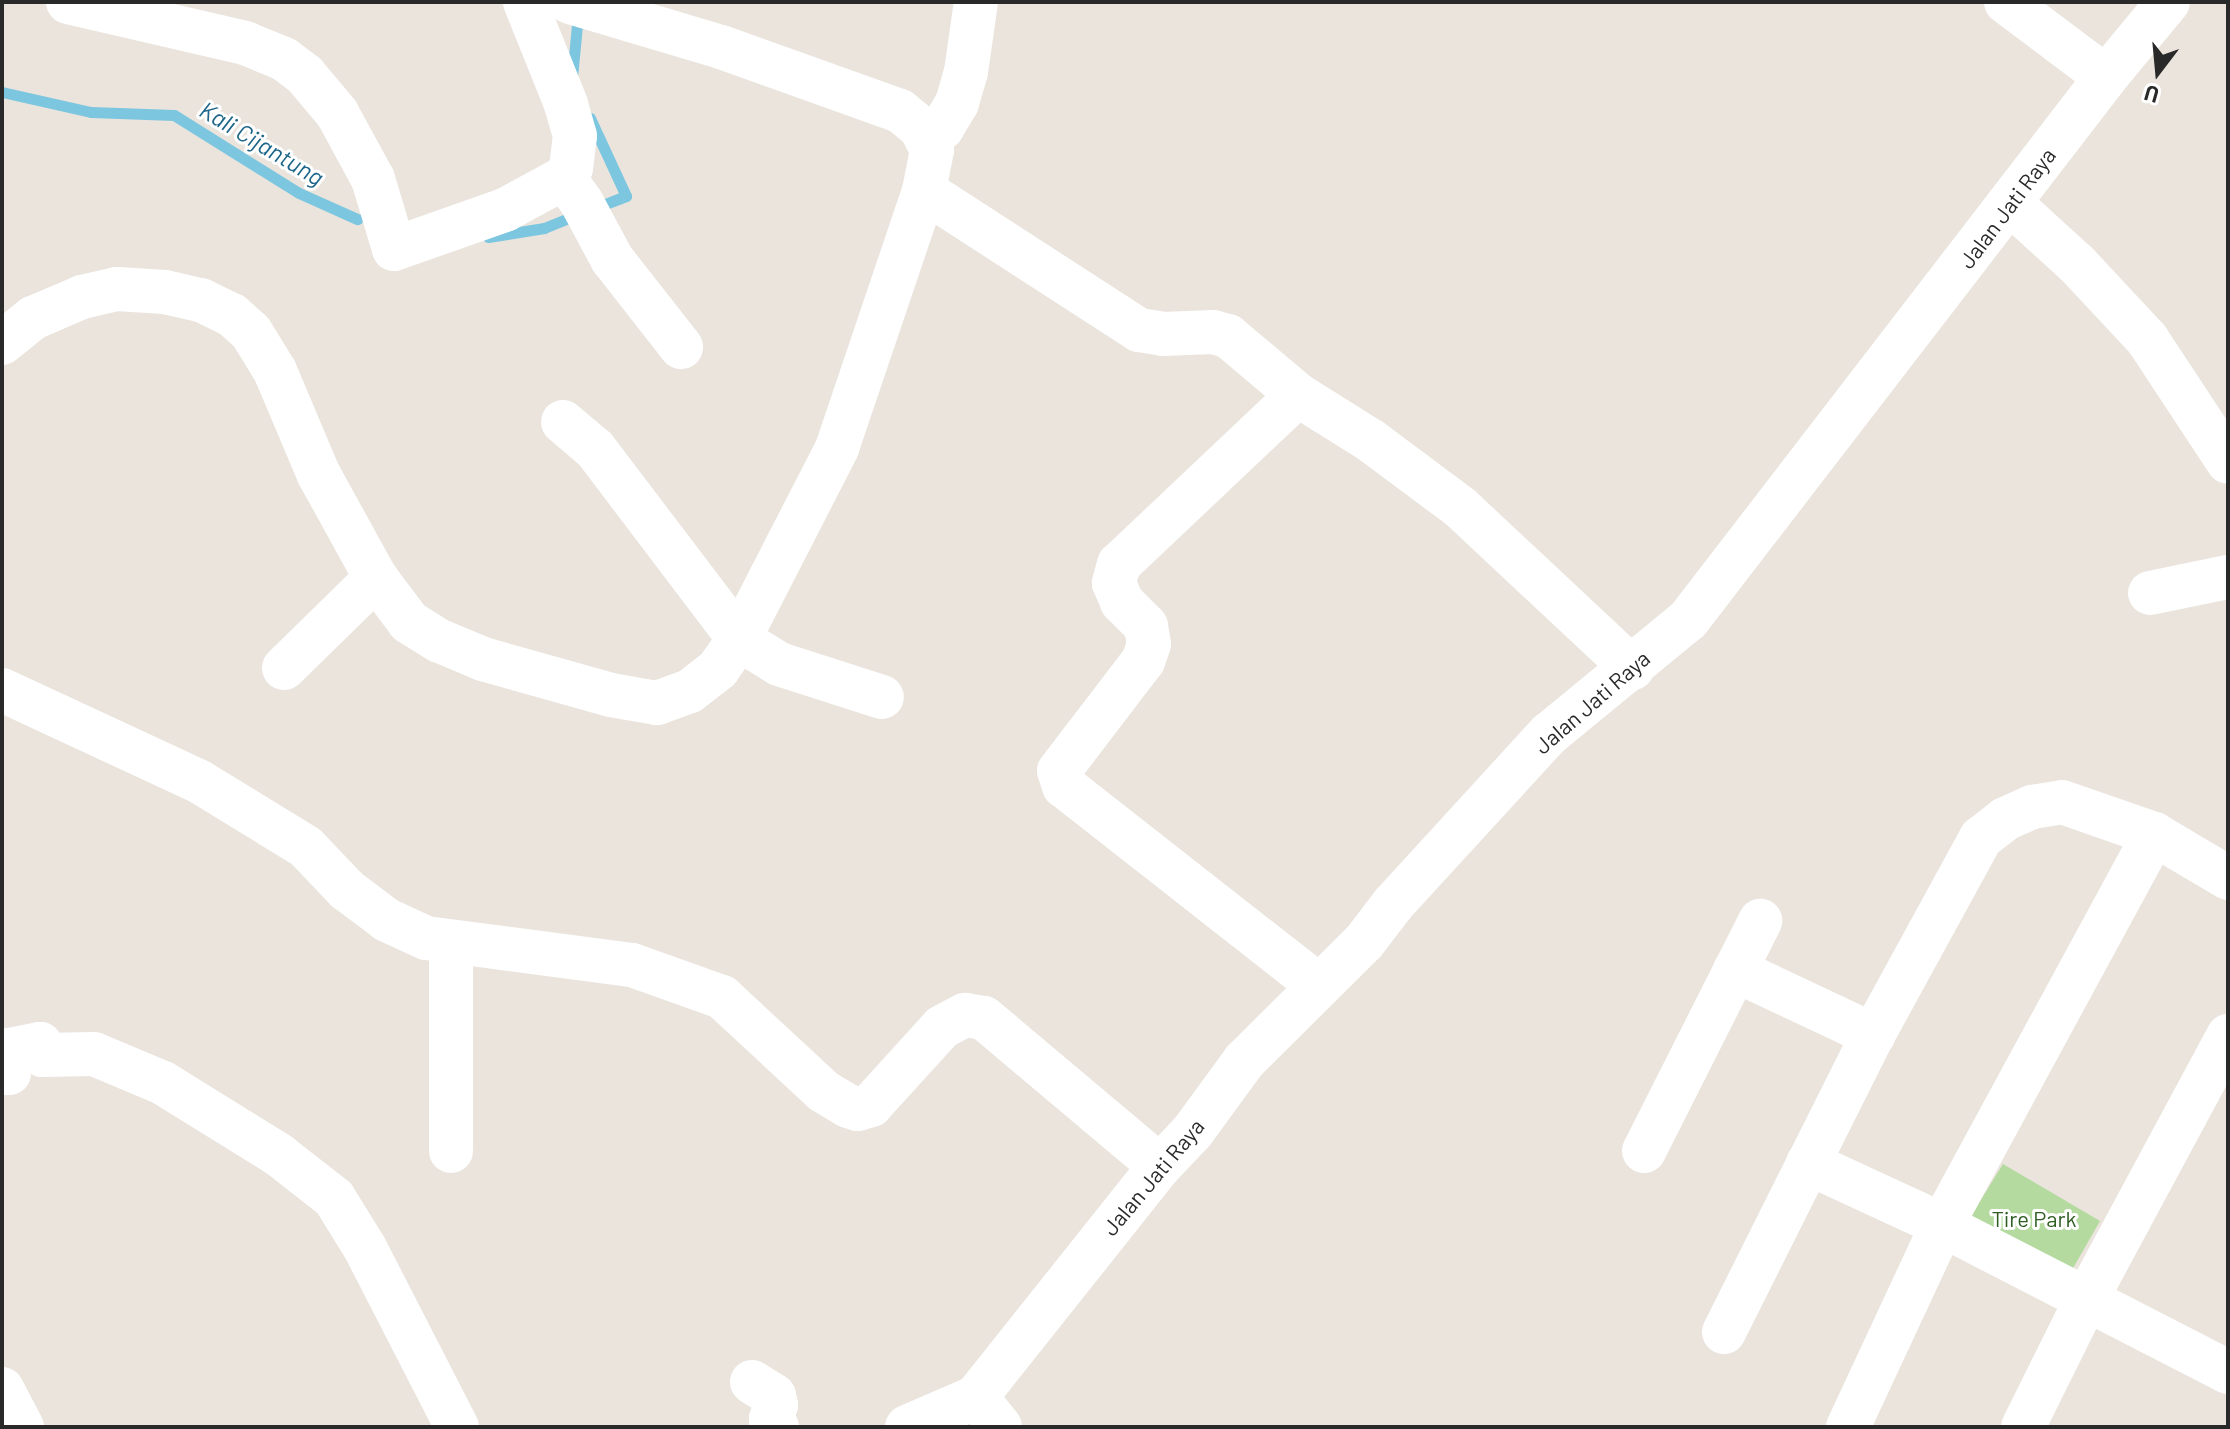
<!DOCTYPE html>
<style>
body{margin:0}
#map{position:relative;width:2230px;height:1429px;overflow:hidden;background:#eae4dd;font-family:Barlow,sans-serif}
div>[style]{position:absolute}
.green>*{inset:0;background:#b4da9f}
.stream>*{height:11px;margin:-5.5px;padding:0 5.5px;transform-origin:5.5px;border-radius:5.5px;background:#7cc6df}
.minor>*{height:44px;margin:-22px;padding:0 22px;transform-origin:22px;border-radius:22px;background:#fff}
span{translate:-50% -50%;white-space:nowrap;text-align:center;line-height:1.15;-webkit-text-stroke:6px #fff;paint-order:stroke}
.street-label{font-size:22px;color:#292929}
.park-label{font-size:22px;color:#2f5d22}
.water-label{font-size:24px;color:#1d6689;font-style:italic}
.frame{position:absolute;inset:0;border:4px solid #292929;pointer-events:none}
.north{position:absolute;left:2118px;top:32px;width:80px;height:80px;-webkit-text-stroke:6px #fff;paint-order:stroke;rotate:196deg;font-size:22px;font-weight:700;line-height:32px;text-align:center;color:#292929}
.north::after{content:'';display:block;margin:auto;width:28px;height:36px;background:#292929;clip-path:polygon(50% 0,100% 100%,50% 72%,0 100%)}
</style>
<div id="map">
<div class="green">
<i style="clip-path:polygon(2003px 1164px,2100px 1221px,2068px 1277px,1969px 1219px)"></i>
</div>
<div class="stream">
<i style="left:572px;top:77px;width:62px;rotate:-84.5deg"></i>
<i style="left:2px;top:92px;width:91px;rotate:12.7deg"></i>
<i style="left:91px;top:112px;width:83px;rotate:2.1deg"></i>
<i style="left:174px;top:115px;width:147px;rotate:32deg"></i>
<i style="left:299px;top:193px;width:64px;rotate:24.1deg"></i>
<i style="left:590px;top:118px;width:86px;rotate:65.2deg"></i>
<i style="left:626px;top:196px;width:33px;rotate:159deg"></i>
<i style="left:488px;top:237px;width:57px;rotate:-9.1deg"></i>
<i style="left:544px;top:228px;width:38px;rotate:-22deg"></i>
</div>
<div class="minor">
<i style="left:68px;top:2px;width:182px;rotate:13deg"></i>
<i style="left:245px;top:43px;width:42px;rotate:22.3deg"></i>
<i style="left:284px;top:59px;width:26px;rotate:37deg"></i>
<i style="left:305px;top:75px;width:50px;rotate:49.9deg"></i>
<i style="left:337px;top:113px;width:75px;rotate:61.4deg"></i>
<i style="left:373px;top:179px;width:73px;rotate:73.3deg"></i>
<i style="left:394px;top:249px;width:118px;rotate:-19.4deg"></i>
<i style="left:505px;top:210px;width:67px;rotate:-28.5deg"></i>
<i style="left:564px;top:178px;width:12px;rotate:-55deg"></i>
<i style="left:571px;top:168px;width:32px;rotate:-83deg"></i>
<i style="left:575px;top:136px;width:33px;rotate:-106deg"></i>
<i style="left:566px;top:104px;width:110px;rotate:-111.9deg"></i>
<i style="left:2006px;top:2px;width:125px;rotate:36.9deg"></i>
<i style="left:929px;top:137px;width:16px;rotate:-35deg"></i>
<i style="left:942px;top:128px;width:29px;rotate:-59deg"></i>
<i style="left:957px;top:103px;width:32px;rotate:-74deg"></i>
<i style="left:966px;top:72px;width:71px;rotate:-81.9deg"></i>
<i style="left:564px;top:178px;width:31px;rotate:54deg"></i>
<i style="left:582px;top:203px;width:64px;rotate:61.8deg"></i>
<i style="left:612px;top:259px;width:112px;rotate:51.9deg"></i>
<i style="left:924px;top:191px;width:256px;rotate:32.9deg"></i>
<i style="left:1139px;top:330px;width:24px;rotate:9deg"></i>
<i style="left:1163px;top:334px;width:50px;rotate:-2.3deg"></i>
<i style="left:1213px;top:332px;width:16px;rotate:15deg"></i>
<i style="left:1228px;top:336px;width:92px;rotate:40.1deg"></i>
<i style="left:1298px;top:395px;width:85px;rotate:32deg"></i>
<i style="left:1370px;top:440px;width:112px;rotate:36.7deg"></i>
<i style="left:1460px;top:507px;width:236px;rotate:43.1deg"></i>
<i style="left:2011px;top:204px;width:89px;rotate:42.3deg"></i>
<i style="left:2077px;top:264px;width:103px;rotate:47deg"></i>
<i style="left:2147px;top:339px;width:147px;rotate:56.6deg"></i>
<i style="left:2px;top:343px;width:40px;rotate:-39deg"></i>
<i style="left:33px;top:318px;width:53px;rotate:-23.2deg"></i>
<i style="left:82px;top:297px;width:36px;rotate:-13deg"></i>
<i style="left:117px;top:289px;width:48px;rotate:3.6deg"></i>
<i style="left:165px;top:292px;width:37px;rotate:13deg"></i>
<i style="left:201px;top:300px;width:34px;rotate:26deg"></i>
<i style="left:232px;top:315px;width:25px;rotate:42deg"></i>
<i style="left:251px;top:332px;width:46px;rotate:58.4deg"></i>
<i style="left:275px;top:371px;width:111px;rotate:67.1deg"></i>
<i style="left:318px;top:473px;width:120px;rotate:61.1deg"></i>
<i style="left:376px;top:578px;width:55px;rotate:53.1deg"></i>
<i style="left:409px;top:622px;width:36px;rotate:32deg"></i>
<i style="left:440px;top:641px;width:47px;rotate:22.7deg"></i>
<i style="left:483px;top:659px;width:133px;rotate:15.7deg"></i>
<i style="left:611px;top:695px;width:47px;rotate:9.9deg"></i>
<i style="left:657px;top:703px;width:35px;rotate:-20deg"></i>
<i style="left:690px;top:691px;width:36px;rotate:-38deg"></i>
<i style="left:718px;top:669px;width:37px;rotate:-55deg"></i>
<i style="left:739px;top:639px;width:215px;rotate:-62.8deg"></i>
<i style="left:837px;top:448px;width:271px;rotate:-71.3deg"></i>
<i style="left:924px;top:191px;width:42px;rotate:-79deg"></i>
<i style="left:932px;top:150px;width:25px;rotate:-117deg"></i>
<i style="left:921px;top:128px;width:27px;rotate:-141deg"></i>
<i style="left:900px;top:111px;width:190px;rotate:-160.3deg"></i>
<i style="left:721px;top:47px;width:158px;rotate:-163.4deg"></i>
<i style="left:1298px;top:395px;width:246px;rotate:136.6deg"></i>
<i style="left:1119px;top:564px;width:20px;rotate:105deg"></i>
<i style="left:1114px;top:583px;width:21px;rotate:67deg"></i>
<i style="left:1122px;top:602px;width:34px;rotate:45deg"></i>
<i style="left:1146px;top:626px;width:18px;rotate:81deg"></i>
<i style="left:1149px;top:644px;width:18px;rotate:109deg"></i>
<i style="left:1143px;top:661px;width:138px;rotate:127.4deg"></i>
<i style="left:1059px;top:771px;width:16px;rotate:72deg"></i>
<i style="left:1064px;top:786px;width:324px;rotate:38.1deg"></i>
<i style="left:563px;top:422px;width:42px;rotate:40.2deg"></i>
<i style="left:595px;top:449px;width:238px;rotate:52.8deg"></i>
<i style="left:739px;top:639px;width:47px;rotate:32deg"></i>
<i style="left:779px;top:664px;width:108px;rotate:17.8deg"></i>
<i style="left:2150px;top:593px;width:80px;rotate:-11.6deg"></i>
<i style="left:284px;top:668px;width:129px;rotate:-44.4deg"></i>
<i style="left:2px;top:690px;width:218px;rotate:24.9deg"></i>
<i style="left:200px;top:782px;width:124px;rotate:31.5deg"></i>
<i style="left:306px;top:847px;width:59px;rotate:46.4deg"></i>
<i style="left:347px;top:890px;width:50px;rotate:36.9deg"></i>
<i style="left:387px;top:920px;width:43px;rotate:24.8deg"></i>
<i style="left:426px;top:938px;width:208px;rotate:7.5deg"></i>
<i style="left:632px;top:965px;width:96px;rotate:19.6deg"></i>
<i style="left:722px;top:997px;width:138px;rotate:42.9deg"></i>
<i style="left:823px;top:1091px;width:29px;rotate:31deg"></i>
<i style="left:848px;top:1106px;width:10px;rotate:17deg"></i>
<i style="left:858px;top:1109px;width:14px;rotate:-17deg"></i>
<i style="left:871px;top:1105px;width:105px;rotate:-47.7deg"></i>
<i style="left:942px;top:1027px;width:26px;rotate:-28deg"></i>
<i style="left:965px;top:1015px;width:19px;rotate:9deg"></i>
<i style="left:984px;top:1018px;width:230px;rotate:40.1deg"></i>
<i style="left:451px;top:942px;width:209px;rotate:90deg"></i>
<i style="left:1735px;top:970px;width:153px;rotate:25.2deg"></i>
<i style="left:2px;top:1073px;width:7px"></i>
<i style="left:9px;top:1073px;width:23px;rotate:-90deg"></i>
<i style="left:9px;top:1050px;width:32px;rotate:-11deg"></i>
<i style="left:40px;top:1044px;width:11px;rotate:80deg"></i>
<i style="left:42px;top:1055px;width:52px;rotate:-1.1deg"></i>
<i style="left:94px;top:1054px;width:75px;rotate:22.8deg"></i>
<i style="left:163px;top:1083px;width:137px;rotate:31.8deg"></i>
<i style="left:279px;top:1155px;width:70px;rotate:38deg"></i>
<i style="left:334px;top:1198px;width:59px;rotate:58.2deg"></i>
<i style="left:365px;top:1248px;width:201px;rotate:62.8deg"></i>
<i style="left:1644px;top:1151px;width:258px;rotate:-63.2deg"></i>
<i style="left:1808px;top:1163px;width:148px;rotate:24.8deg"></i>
<i style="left:1942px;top:1225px;width:322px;rotate:27.2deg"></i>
<i style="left:1724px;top:1332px;width:332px;rotate:-63.4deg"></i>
<i style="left:1873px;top:1035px;width:225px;rotate:-61.3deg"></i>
<i style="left:1981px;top:838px;width:31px;rotate:-38deg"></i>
<i style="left:2005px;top:819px;width:30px;rotate:-24deg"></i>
<i style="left:2032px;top:807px;width:30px;rotate:-9deg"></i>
<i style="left:2062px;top:802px;width:97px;rotate:19.2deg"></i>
<i style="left:2154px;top:834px;width:86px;rotate:30.7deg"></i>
<i style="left:752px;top:1382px;width:26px;rotate:32deg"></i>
<i style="left:774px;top:1396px;width:9px;rotate:77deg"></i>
<i style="left:776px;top:1405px;width:15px;rotate:110deg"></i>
<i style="left:771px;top:1419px;width:10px;rotate:53deg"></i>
<i style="left:2px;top:1389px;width:43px;rotate:62.2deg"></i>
<i style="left:976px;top:1397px;width:38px;rotate:51deg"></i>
<i style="left:907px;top:1427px;width:75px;rotate:-23.5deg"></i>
<i style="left:976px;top:1397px;width:295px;rotate:-51.5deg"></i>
<i style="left:1160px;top:1166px;width:48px;rotate:-46.7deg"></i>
<i style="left:1193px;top:1131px;width:87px;rotate:-53.9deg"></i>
<i style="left:1244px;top:1061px;width:169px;rotate:-44.8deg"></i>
<i style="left:1364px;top:942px;width:48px;rotate:-52.7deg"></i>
<i style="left:1393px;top:904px;width:231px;rotate:-47.5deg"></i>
<i style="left:1549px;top:734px;width:180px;rotate:-39.4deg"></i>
<i style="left:1688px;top:620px;width:685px;rotate:-52.41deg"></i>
<i style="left:2106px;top:77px;width:97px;rotate:-50.4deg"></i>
<i style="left:1848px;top:1427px;width:223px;rotate:-65deg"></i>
<i style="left:1942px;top:1225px;width:445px;rotate:-61.5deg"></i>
<i style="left:2023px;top:1427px;width:142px;rotate:-63.6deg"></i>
<i style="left:2086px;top:1300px;width:300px;rotate:-61.7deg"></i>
</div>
<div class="street-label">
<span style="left:2007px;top:208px;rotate:-53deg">Jalan Jati Raya</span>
<span style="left:1592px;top:702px;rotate:-41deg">Jalan Jati Raya</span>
<span style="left:1153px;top:1177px;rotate:-50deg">Jalan Jati Raya</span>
</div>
<div class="park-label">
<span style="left:2034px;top:1219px">Tire Park</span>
</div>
<div class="water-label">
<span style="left:262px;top:143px;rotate:31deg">Kali Cijantung</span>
</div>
<div class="frame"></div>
<div class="north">U</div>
</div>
